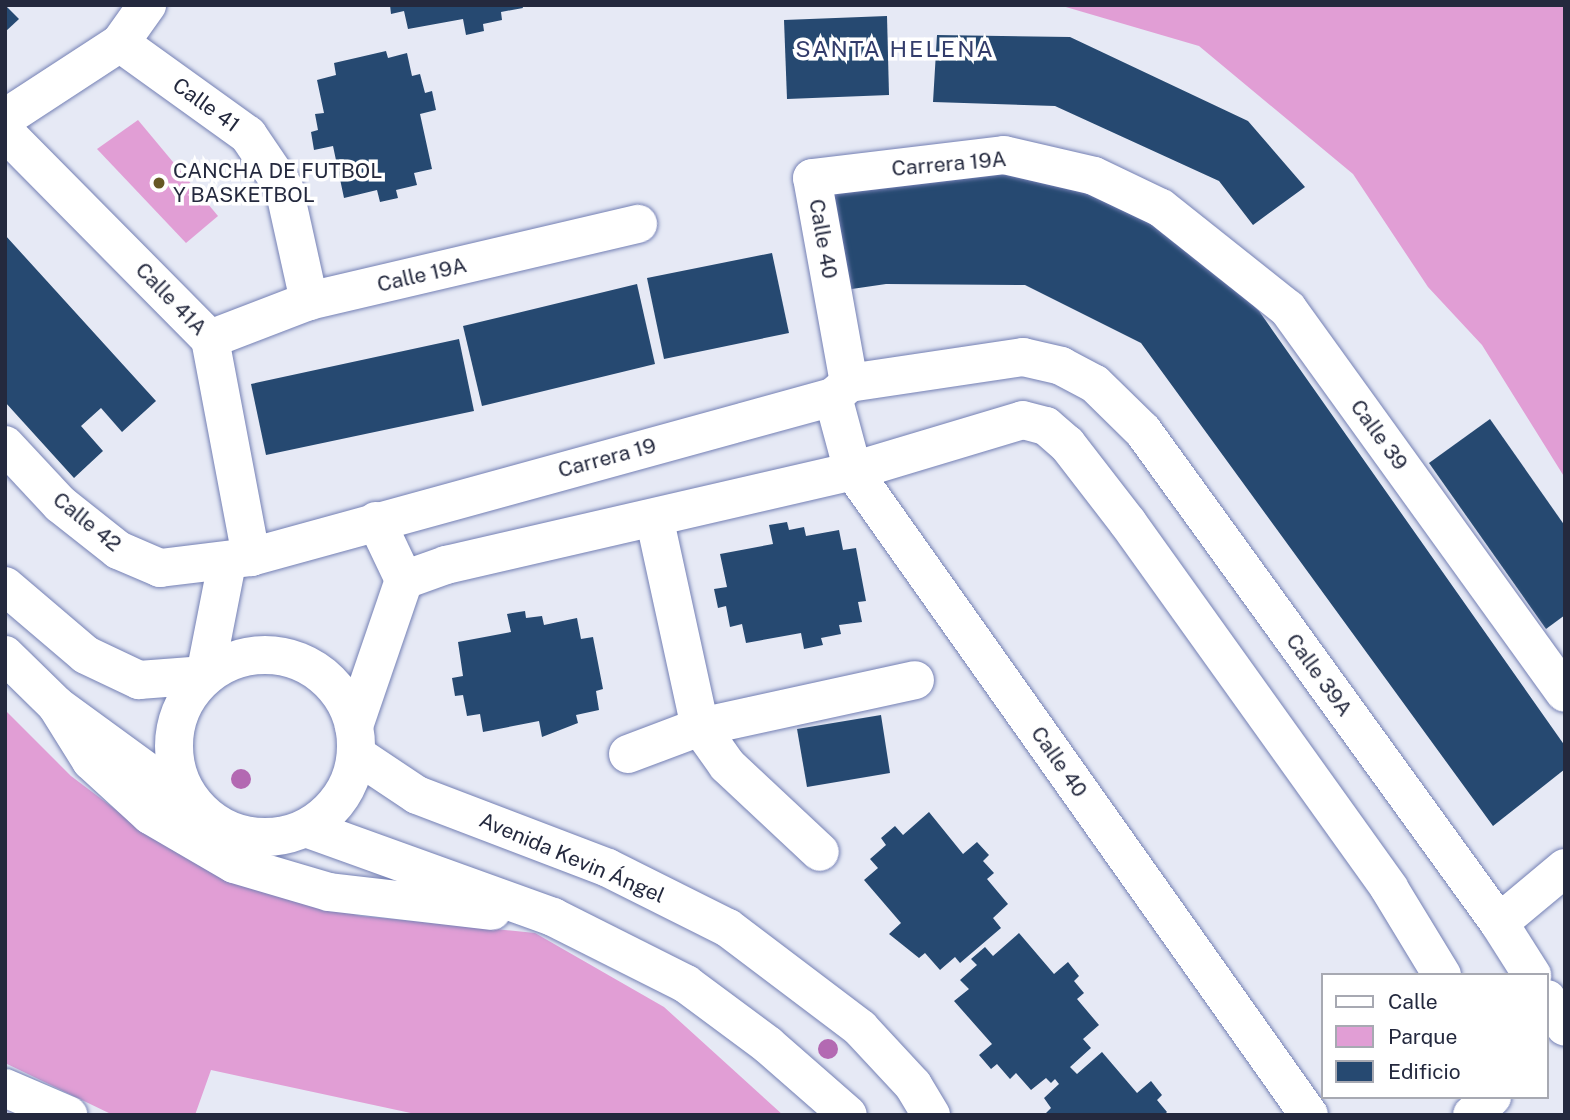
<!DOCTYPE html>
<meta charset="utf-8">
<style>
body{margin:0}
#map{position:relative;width:1570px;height:1120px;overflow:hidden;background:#e6e9f5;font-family:"Public Sans",sans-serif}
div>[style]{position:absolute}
.green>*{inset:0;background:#e19ed5}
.building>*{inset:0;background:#264971}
.roads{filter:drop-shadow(0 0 2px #7480b4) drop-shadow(0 0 2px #7480b4)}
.minor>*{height:38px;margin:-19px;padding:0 19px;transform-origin:19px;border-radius:19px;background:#fff}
.major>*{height:38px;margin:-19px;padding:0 19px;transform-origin:19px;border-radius:19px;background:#fff}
.major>.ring{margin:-19px;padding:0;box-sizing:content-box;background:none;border:38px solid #fff;border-radius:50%}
.trees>*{width:20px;height:20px;margin:-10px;border-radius:50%;background:#b369b2}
.dots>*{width:19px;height:19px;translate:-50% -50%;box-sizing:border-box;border:4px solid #fff;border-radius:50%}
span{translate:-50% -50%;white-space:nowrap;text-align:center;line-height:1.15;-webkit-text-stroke:7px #fff;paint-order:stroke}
.street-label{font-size:21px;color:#24293e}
.poi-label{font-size:21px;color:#24293e}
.left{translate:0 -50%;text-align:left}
.neighbourhood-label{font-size:23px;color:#333c6b;letter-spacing:2px}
.frame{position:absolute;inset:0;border:7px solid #24293e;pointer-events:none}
.legend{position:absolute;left:1321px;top:973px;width:228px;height:126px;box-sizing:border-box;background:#fff;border:2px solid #a7a9b2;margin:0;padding:9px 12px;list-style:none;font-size:21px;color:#24293e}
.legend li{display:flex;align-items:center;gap:14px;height:35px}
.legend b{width:35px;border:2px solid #a7a9b2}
</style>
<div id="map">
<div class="green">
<i style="clip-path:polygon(1059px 5px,1565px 5px,1565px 478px,1482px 345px,1428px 287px,1353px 174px,1199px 46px)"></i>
<i style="clip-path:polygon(138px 120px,218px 216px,186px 243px,97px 149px)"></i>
<i style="clip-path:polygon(5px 710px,71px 776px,132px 822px,284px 896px,361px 916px,535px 933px,664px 1007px,783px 1115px,420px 1115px,211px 1070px,195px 1115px,113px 1115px,5px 1063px)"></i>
</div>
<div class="building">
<i style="clip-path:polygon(5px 5px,19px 19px,5px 32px)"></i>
<i style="clip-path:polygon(390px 5px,522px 5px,523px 8px,501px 12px,502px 20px,483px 24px,484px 31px,466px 35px,463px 19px,408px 29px,404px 11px,391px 14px)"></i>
<i style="clip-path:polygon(887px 16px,889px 95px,787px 99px,784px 20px)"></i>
<i style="clip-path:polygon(937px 35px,1070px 37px,1248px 121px,1305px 187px,1253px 225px,1219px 181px,1055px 106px,933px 102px)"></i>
<i style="clip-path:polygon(386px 51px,388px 58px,407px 53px,412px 76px,420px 74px,425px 93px,432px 91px,436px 110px,420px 114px,432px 169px,414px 173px,417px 185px,396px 190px,398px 198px,380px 202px,377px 190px,344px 198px,333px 146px,314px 150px,311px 132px,318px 130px,315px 114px,324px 113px,317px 80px,336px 75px,334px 63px)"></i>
<i style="clip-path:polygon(1027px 169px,1168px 222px,1259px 311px,1565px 746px,1565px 769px,1493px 826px,1141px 343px,1025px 285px,886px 284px,845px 290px,830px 187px)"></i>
<i style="clip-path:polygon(5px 235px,156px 401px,122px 432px,101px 408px,81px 426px,103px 451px,74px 478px,5px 402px)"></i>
<i style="clip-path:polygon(772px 253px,789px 333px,664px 359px,647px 278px)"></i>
<i style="clip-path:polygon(637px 284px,655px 364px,482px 406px,463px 326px)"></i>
<i style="clip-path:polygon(459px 339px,474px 411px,266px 455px,251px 384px)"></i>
<i style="clip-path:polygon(1490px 419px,1565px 526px,1565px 615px,1546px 629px,1429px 463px)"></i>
<i style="clip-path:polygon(787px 522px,789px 530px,804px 527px,806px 536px,839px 530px,843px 550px,856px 548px,866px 601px,858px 602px,862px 622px,839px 625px,841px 634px,821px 638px,823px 645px,804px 649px,801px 633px,746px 643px,742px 624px,730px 627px,726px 606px,718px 608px,714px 589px,727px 587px,720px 554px,773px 544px,769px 525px)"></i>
<i style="clip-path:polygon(525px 611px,526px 618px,542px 616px,544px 625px,577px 618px,581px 639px,593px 637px,603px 689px,596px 691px,599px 710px,576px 715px,578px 723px,542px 737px,539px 721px,483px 732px,480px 714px,467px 716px,463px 695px,455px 696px,452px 678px,463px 676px,458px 642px,511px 632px,507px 614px)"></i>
<i style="clip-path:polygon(881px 715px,890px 773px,807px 787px,797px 729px)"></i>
<i style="clip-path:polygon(929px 812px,963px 854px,977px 842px,989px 855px,983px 861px,994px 873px,987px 879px,1008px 904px,993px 918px,1001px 928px,960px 963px,955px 957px,940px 970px,925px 953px,919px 958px,889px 934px,901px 923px,864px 880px,878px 868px,870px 859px,886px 845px,881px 838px,895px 826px,903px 835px)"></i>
<i style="clip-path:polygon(1019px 933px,1054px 974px,1068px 962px,1079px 976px,1074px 981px,1084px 993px,1077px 999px,1099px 1025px,1083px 1039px,1091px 1048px,1070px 1067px,1077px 1074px,1102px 1052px,1137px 1093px,1151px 1081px,1162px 1095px,1157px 1100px,1167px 1112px,1164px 1115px,1044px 1115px,1051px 1108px,1044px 1098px,1059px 1084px,1055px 1079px,1051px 1083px,1046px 1078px,1031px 1090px,1016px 1073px,1010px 1079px,997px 1064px,991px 1069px,979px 1055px,992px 1044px,954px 1001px,969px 989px,960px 980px,977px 965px,971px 959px,985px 947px,993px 956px)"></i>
</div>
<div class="roads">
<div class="minor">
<i style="left:120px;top:43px;width:158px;rotate:35.7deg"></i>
<i style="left:248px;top:135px;width:64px;rotate:55.8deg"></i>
<i style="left:284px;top:188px;width:116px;rotate:77.5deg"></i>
<i style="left:5px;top:118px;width:137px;rotate:-33.1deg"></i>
<i style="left:120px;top:43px;width:47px;rotate:-54.6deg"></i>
<i style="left:5px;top:132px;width:291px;rotate:45.3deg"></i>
<i style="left:210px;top:339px;width:222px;rotate:79.3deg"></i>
<i style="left:210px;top:339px;width:106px;rotate:-21deg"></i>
<i style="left:309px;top:301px;width:338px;rotate:-13.2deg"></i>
<i style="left:849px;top:383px;width:208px;rotate:-100.2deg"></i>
<i style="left:812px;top:178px;width:193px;rotate:-6.8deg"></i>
<i style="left:1004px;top:155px;width:92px;rotate:13.1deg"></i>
<i style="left:1094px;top:176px;width:74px;rotate:25.5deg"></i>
<i style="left:1161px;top:208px;width:162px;rotate:38.5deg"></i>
<i style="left:1288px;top:309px;width:473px;rotate:54.2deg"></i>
<i style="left:833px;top:397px;width:77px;rotate:74.9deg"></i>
<i style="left:853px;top:471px;width:789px;rotate:54.7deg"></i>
<i style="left:5px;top:445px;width:81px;rotate:47deg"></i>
<i style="left:60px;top:504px;width:74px;rotate:38.4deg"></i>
<i style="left:118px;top:550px;width:46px;rotate:23.2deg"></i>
<i style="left:160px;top:568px;width:92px;rotate:-6.9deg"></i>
<i style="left:251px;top:557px;width:604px;rotate:-15.37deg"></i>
<i style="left:833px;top:397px;width:21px;rotate:-41deg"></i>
<i style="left:849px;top:383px;width:176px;rotate:-8.5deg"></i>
<i style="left:1023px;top:357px;width:39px;rotate:13deg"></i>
<i style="left:1061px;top:366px;width:38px;rotate:28deg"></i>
<i style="left:1095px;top:384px;width:67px;rotate:44.4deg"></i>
<i style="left:1143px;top:431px;width:607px;rotate:54.11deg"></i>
<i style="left:1499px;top:923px;width:62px;rotate:57.6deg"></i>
<i style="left:376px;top:521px;width:65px;rotate:64.6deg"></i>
<i style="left:655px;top:521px;width:211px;rotate:77.7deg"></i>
<i style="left:700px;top:727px;width:47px;rotate:54.6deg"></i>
<i style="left:727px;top:765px;width:127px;rotate:43.1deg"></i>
<i style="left:404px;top:580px;width:45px;rotate:-19.7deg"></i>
<i style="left:446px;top:565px;width:418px;rotate:-13deg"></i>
<i style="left:853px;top:471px;width:177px;rotate:-16.7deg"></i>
<i style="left:1023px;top:420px;width:24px;rotate:15deg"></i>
<i style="left:1046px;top:426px;width:28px;rotate:41deg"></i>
<i style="left:1067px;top:444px;width:100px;rotate:52.3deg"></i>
<i style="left:1128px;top:523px;width:449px;rotate:54.4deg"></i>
<i style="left:1389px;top:888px;width:102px;rotate:58.7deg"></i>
<i style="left:205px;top:675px;width:114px;rotate:-78.9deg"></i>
<i style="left:354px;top:726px;width:154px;rotate:-71.1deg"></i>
<i style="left:628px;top:754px;width:77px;rotate:-20.6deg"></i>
<i style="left:700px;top:727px;width:220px;rotate:-12.3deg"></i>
<i style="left:1499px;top:923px;width:86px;rotate:-39.8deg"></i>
<i style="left:1547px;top:999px;width:33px;rotate:57deg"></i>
<i style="left:5px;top:1088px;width:69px;rotate:23.2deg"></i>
<i style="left:1472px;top:1115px;width:27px;rotate:-42deg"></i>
</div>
<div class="major">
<i style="left:5px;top:586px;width:106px;rotate:40.4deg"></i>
<i style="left:86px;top:655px;width:59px;rotate:25.3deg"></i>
<i style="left:139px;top:680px;width:66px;rotate:-4.3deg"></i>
<i class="ring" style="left:174px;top:655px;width:144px;height:144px"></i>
<i style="left:5px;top:655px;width:71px;rotate:44.4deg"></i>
<i style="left:56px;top:705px;width:168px;rotate:36.1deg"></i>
<i style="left:56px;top:705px;width:66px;rotate:58deg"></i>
<i style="left:91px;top:761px;width:80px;rotate:42.5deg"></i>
<i style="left:150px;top:815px;width:97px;rotate:30.3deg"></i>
<i style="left:234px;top:864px;width:99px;rotate:16.4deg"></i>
<i style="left:329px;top:892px;width:164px;rotate:6.6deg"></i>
<i style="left:357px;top:755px;width:72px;rotate:33.7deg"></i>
<i style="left:417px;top:795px;width:204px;rotate:20.9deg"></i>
<i style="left:608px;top:868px;width:134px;rotate:26.6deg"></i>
<i style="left:728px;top:928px;width:166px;rotate:37.1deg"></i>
<i style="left:860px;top:1028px;width:78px;rotate:47.1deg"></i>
<i style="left:913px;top:1085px;width:35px;rotate:59deg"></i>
<i style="left:306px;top:828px;width:263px;rotate:19.8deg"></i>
<i style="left:553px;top:917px;width:149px;rotate:26.7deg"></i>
<i style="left:686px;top:984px;width:102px;rotate:36.6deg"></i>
<i style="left:768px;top:1045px;width:106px;rotate:41.2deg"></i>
</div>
</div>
<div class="trees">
<i style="left:241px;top:779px"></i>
<i style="left:828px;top:1049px"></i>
</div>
<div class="dots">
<i style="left:159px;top:183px;background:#665825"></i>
</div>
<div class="street-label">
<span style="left:206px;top:105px;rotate:36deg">Calle 41</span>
<span style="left:949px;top:164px;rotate:-5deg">Carrera 19A</span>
<span style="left:823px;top:239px;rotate:80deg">Calle 40</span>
<span style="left:422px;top:275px;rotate:-13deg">Calle 19A</span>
<span style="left:171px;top:299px;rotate:46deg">Calle 41A</span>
<span style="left:1379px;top:435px;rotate:54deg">Calle 39</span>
<span style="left:607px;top:458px;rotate:-15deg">Carrera 19</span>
<span style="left:87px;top:522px;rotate:39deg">Calle 42</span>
<span style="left:1319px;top:675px;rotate:54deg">Calle 39A</span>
<span style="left:1059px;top:762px;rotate:55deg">Calle 40</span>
<span style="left:572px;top:858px;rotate:23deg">Avenida Kevin Ángel</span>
</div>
<div class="poi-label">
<span class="left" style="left:173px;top:183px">CANCHA DE FUTBOL<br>Y BASKETBOL</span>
</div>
<div class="neighbourhood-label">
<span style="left:895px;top:49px">SANTA HELENA</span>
</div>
<div class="frame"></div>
<ul class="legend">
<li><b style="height:9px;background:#fff"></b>Calle</li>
<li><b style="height:19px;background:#e19ed5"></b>Parque</li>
<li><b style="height:19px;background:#264971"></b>Edificio</li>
</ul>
</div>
